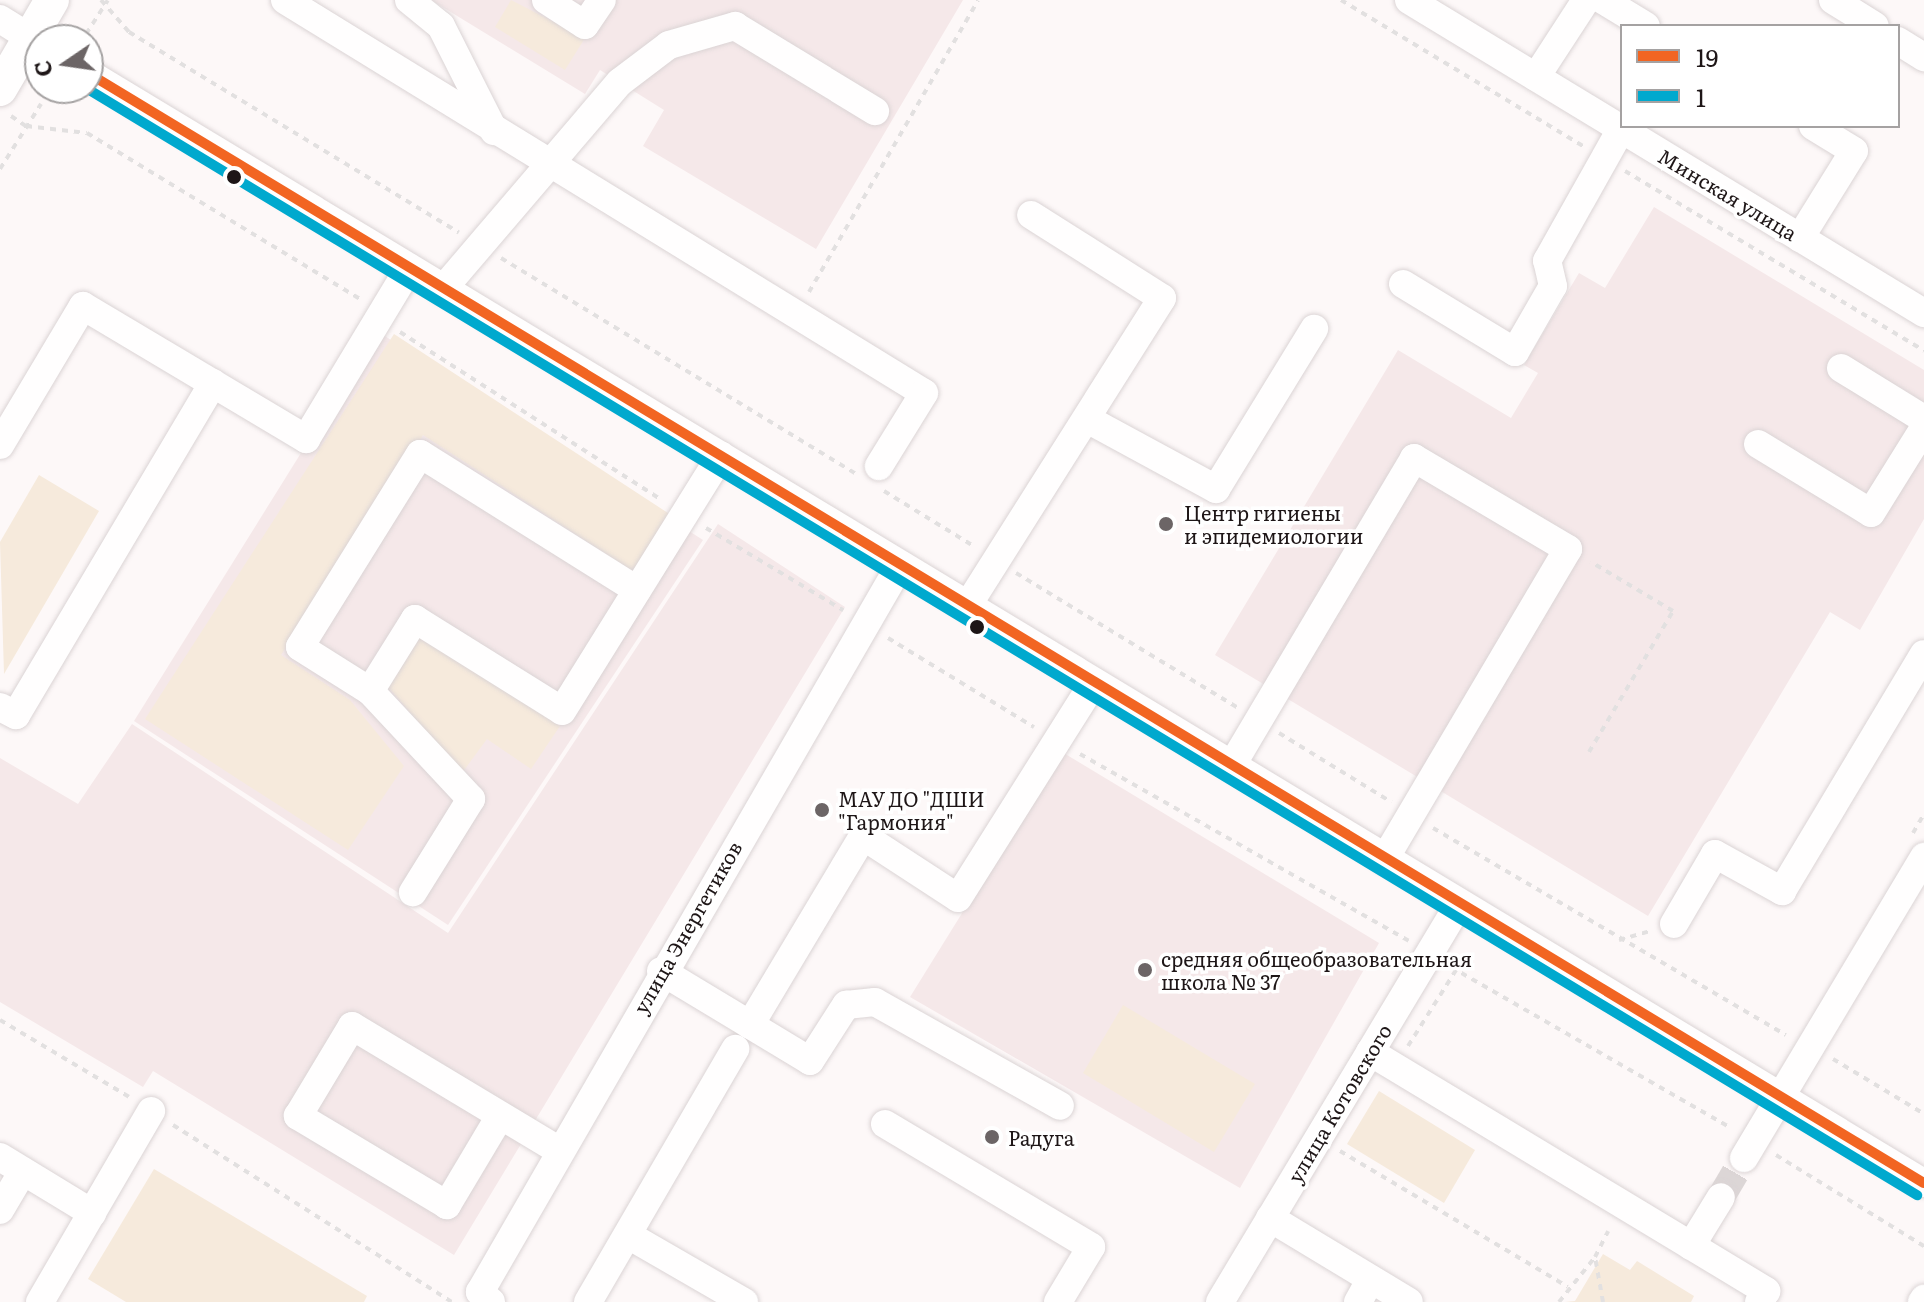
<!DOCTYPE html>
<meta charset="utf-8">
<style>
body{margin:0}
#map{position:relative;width:1924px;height:1302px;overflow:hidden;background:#fdf8f8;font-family:Literata,serif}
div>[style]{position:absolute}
.built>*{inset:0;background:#f5e8e9}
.green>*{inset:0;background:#f6eadc}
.minor-tunnel>*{height:28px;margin-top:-14px;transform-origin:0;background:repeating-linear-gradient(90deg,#dcd6d6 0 28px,transparent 0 42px)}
.path>*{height:4px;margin-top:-2px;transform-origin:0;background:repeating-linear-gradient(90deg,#e2e0e0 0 6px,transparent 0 12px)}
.roads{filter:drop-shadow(0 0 2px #dbd4d5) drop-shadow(0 0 2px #dbd4d5)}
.minor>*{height:28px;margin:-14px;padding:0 14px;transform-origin:14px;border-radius:14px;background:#fffefe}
.major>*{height:34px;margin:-17px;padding:0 17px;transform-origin:17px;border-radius:17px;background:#fffefe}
.bus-1>*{height:10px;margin:-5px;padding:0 5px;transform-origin:5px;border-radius:5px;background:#f26522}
.bus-2>*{height:10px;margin:-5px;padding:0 5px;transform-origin:5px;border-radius:5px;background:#00a9ce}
.dots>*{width:22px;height:22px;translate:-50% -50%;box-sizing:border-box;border:4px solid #fff;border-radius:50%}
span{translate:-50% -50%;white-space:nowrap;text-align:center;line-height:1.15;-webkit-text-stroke:7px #fff;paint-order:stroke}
.street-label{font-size:20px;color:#1e1617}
.poi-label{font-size:20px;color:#1e1617}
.left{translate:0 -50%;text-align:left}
.legend{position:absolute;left:1620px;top:24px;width:280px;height:104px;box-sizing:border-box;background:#fff;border:2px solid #a5a2a2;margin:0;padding:10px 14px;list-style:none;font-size:24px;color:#1e1617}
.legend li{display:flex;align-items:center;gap:16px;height:40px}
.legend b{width:40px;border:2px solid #a5a2a2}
.north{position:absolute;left:24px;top:24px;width:80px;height:80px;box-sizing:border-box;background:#fff;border:2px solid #a5a2a2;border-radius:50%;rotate:257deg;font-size:22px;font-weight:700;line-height:32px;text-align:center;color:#1e1617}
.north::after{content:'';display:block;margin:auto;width:28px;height:36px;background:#6c6566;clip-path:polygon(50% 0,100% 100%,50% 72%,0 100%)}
</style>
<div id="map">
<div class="built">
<i style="clip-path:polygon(431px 0,963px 0,816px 249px,643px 146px,664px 110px,600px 70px,585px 94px)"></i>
<i style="clip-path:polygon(1654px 207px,1924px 370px,1924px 519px,1860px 630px,1830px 612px,1648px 916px,1215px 655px,1398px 350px,1511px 418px,1538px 373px,1524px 365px,1579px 273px,1605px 288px)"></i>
<i style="clip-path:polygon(377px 331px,703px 540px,448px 925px,134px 721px)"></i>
<i style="clip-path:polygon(718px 524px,845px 607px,454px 1255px,153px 1071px,143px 1087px,0 1002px,0 758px,78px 804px,132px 724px,448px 933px)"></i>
<i style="clip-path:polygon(1062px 752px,1379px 943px,1240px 1188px,910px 997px)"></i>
</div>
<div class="green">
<i style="clip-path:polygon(511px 0,585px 38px,565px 70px,495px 27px)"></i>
<i style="clip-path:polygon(394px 334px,671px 515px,634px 572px,423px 435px,281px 655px,350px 700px,404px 766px,348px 850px,145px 719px)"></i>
<i style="clip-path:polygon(39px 475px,99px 511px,4px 674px,0 542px)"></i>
<i style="clip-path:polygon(416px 631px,560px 726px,531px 769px,487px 739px,462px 773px,383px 681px)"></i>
<i style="clip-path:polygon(1123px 1005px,1255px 1084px,1214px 1152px,1083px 1073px)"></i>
<i style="clip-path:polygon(1379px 1091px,1475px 1150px,1444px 1203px,1347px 1144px)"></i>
<i style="clip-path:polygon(154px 1169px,367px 1296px,364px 1302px,126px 1302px,88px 1279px)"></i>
<i style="clip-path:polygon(1603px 1254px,1630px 1270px,1637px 1261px,1694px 1296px,1691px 1302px,1565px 1302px,1575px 1301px)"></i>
</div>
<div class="minor-tunnel">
<i style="left:1721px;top:1197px;width:45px;rotate:-59.5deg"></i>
</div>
<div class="path">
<i style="left:101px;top:0;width:43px;rotate:48.8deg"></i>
<i style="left:129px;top:32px;width:386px;rotate:31.3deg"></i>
<i style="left:1341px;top:0;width:283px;rotate:31.1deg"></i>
<i style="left:86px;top:34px;width:40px;rotate:-57.1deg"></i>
<i style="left:11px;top:116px;width:18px;rotate:34deg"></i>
<i style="left:26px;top:126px;width:61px;rotate:6.5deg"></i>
<i style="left:87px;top:133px;width:320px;rotate:31.3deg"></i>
<i style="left:0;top:169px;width:77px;rotate:-57.8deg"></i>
<i style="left:1625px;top:171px;width:349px;rotate:31deg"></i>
<i style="left:501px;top:258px;width:416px;rotate:31.3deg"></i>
<i style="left:809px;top:292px;width:337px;rotate:-59.9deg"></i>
<i style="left:400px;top:332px;width:311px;rotate:32.7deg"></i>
<i style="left:884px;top:491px;width:107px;rotate:31.6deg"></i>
<i style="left:706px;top:528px;width:160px;rotate:30.9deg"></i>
<i style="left:1016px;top:573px;width:260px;rotate:31.3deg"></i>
<i style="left:888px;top:638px;width:171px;rotate:31.4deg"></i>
<i style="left:1279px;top:733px;width:132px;rotate:31.6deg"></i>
<i style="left:1589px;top:752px;width:164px;rotate:-59.2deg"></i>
<i style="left:1673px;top:611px;width:96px;rotate:-149.1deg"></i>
<i style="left:1080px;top:754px;width:378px;rotate:29.6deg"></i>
<i style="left:1433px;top:828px;width:409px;rotate:30.4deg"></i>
<i style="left:1913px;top:833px;width:22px;rotate:-60deg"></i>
<i style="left:1619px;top:940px;width:33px;rotate:-16deg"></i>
<i style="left:1451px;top:967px;width:323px;rotate:29.9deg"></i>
<i style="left:0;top:1020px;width:150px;rotate:30.8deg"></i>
<i style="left:1408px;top:1046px;width:90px;rotate:-57.7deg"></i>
<i style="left:1833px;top:1059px;width:106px;rotate:31.1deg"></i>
<i style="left:173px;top:1125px;width:330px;rotate:32.4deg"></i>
<i style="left:1340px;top:1151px;width:265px;rotate:30.8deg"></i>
<i style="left:1776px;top:1155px;width:174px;rotate:31.6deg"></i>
<i style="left:1559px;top:1302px;width:58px;rotate:-51.3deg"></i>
<i style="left:1603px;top:1302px;width:46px;rotate:-100.1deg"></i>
<i style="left:1595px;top:1257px;width:29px;rotate:-63deg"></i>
</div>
<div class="roads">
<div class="minor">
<i style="left:285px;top:0;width:750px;rotate:31.59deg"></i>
<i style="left:924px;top:393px;width:86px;rotate:121.7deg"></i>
<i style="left:409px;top:0;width:41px;rotate:39.1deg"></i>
<i style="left:441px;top:26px;width:118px;rotate:63.2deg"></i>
<i style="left:546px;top:0;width:46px;rotate:32.7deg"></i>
<i style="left:585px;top:25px;width:30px;rotate:-56deg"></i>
<i style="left:1409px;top:0;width:603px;rotate:31.29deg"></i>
<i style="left:1603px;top:0;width:50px;rotate:31.2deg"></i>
<i style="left:1833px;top:0;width:49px;rotate:31.8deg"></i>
<i style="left:0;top:19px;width:47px;rotate:32deg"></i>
<i style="left:1898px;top:41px;width:31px;rotate:32deg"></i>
<i style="left:88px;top:73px;width:2145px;rotate:31.16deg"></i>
<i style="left:1536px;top:77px;width:92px;rotate:-57deg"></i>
<i style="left:1800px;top:238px;width:102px;rotate:-58.2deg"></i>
<i style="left:1854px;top:151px;width:48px;rotate:-148.6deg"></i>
<i style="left:1403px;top:284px;width:131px;rotate:31.3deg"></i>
<i style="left:1515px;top:352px;width:76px;rotate:-60.1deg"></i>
<i style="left:1553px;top:286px;width:26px;rotate:-103deg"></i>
<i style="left:1547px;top:261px;width:151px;rotate:-60.7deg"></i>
<i style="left:443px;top:289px;width:272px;rotate:-49.5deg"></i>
<i style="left:620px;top:82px;width:61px;rotate:-37.1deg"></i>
<i style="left:669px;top:45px;width:69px;rotate:-16.1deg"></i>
<i style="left:735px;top:26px;width:164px;rotate:31.3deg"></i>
<i style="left:1841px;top:368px;width:97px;rotate:31.6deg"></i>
<i style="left:1087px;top:419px;width:147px;rotate:28.5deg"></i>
<i style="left:1216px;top:489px;width:188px;rotate:-58.5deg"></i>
<i style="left:1758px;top:444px;width:132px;rotate:31.4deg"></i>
<i style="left:1871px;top:513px;width:100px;rotate:-58.1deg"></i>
<i style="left:0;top:445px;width:162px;rotate:-59.2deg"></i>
<i style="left:83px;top:306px;width:260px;rotate:30.8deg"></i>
<i style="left:306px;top:439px;width:200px;rotate:-58.9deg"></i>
<i style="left:637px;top:590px;width:256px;rotate:-147.9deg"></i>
<i style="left:420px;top:454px;width:227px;rotate:121.9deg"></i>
<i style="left:300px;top:647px;width:83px;rotate:32.2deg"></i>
<i style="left:370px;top:691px;width:85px;rotate:-58deg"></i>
<i style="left:415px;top:619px;width:173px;rotate:32deg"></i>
<i style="left:562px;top:711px;width:301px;rotate:-58.1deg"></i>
<i style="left:968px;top:605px;width:363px;rotate:-57.7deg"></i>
<i style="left:1162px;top:298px;width:155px;rotate:-147.6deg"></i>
<i style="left:370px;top:691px;width:148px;rotate:46.9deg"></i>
<i style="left:471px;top:799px;width:110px;rotate:121.9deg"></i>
<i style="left:0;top:707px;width:18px;rotate:27deg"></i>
<i style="left:16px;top:715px;width:386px;rotate:-59.3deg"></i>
<i style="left:1232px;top:765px;width:357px;rotate:-59.3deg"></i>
<i style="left:1414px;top:458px;width:179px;rotate:30.6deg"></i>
<i style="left:1568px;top:549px;width:360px;rotate:120.6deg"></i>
<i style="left:1674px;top:924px;width:81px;rotate:-59.6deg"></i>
<i style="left:1715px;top:854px;width:77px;rotate:28.9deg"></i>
<i style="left:1782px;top:891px;width:276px;rotate:-59.1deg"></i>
<i style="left:661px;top:971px;width:174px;rotate:31.1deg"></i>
<i style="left:810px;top:1061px;width:67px;rotate:-57.3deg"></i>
<i style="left:846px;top:1005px;width:29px;rotate:-6deg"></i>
<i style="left:875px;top:1002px;width:212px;rotate:29.3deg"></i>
<i style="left:750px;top:1025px;width:220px;rotate:-59.1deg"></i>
<i style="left:863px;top:836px;width:113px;rotate:33.1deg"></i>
<i style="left:958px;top:898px;width:255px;rotate:-57.8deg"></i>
<i style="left:1370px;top:1052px;width:463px;rotate:31.1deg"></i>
<i style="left:1766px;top:1291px;width:13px;rotate:122deg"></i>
<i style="left:500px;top:1116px;width:104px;rotate:120.8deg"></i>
<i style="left:447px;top:1205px;width:174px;rotate:-149.1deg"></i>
<i style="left:298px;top:1116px;width:105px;rotate:-59deg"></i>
<i style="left:352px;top:1026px;width:243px;rotate:31deg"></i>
<i style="left:885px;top:1124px;width:240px;rotate:30.8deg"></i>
<i style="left:1091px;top:1247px;width:64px;rotate:121deg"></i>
<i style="left:0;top:1157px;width:108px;rotate:31.3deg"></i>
<i style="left:1744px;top:1158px;width:351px;rotate:-59.1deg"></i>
<i style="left:0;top:1210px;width:45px;rotate:-59.5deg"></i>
<i style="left:1270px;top:1218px;width:162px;rotate:31.1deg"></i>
<i style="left:628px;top:1235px;width:134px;rotate:30deg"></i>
<i style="left:1691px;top:1246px;width:57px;rotate:-58.5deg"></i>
<i style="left:40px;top:1302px;width:221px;rotate:-59.8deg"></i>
<i style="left:491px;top:1302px;width:15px;rotate:-138deg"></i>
<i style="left:480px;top:1292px;width:840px;rotate:-59.98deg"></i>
<i style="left:588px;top:1302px;width:293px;rotate:-59.8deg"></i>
<i style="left:1220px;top:1302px;width:464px;rotate:-59deg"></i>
<i style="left:1358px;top:1302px;width:26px;rotate:-61deg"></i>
<i style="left:1922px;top:1302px;width:4px;rotate:-56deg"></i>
</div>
<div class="major">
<i style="left:0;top:89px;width:103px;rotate:-59.7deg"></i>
</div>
</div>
<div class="bus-1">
<i style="left:88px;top:73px;width:2145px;rotate:31.16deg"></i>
</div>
<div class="bus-2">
<i style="left:86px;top:88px;width:2140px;rotate:31.16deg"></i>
</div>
<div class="dots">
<i style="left:234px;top:177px;background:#1e1617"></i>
<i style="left:1166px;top:524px;background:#6c6566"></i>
<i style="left:977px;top:627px;background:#1e1617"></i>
<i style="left:822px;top:810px;background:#6c6566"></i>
<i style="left:1145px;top:970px;background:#6c6566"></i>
<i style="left:992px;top:1137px;background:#6c6566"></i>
</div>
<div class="street-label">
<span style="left:1728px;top:194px;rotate:31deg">Минская улица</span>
<span style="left:687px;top:927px;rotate:-60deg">улица Энергетиков</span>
<span style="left:1339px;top:1103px;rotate:-59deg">улица Котовского</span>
</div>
<div class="poi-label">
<span class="left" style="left:1184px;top:524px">Центр гигиены<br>и эпидемиологии</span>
<span class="left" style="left:838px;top:810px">МАУ ДО "ДШИ<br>"Гармония"</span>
<span class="left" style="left:1161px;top:970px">средняя общеобразовательная<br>школа № 37</span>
<span class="left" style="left:1008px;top:1137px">Радуга</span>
</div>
<ul class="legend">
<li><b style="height:10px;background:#f26522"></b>19</li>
<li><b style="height:10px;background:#00a9ce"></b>1</li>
</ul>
<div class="north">С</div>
</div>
